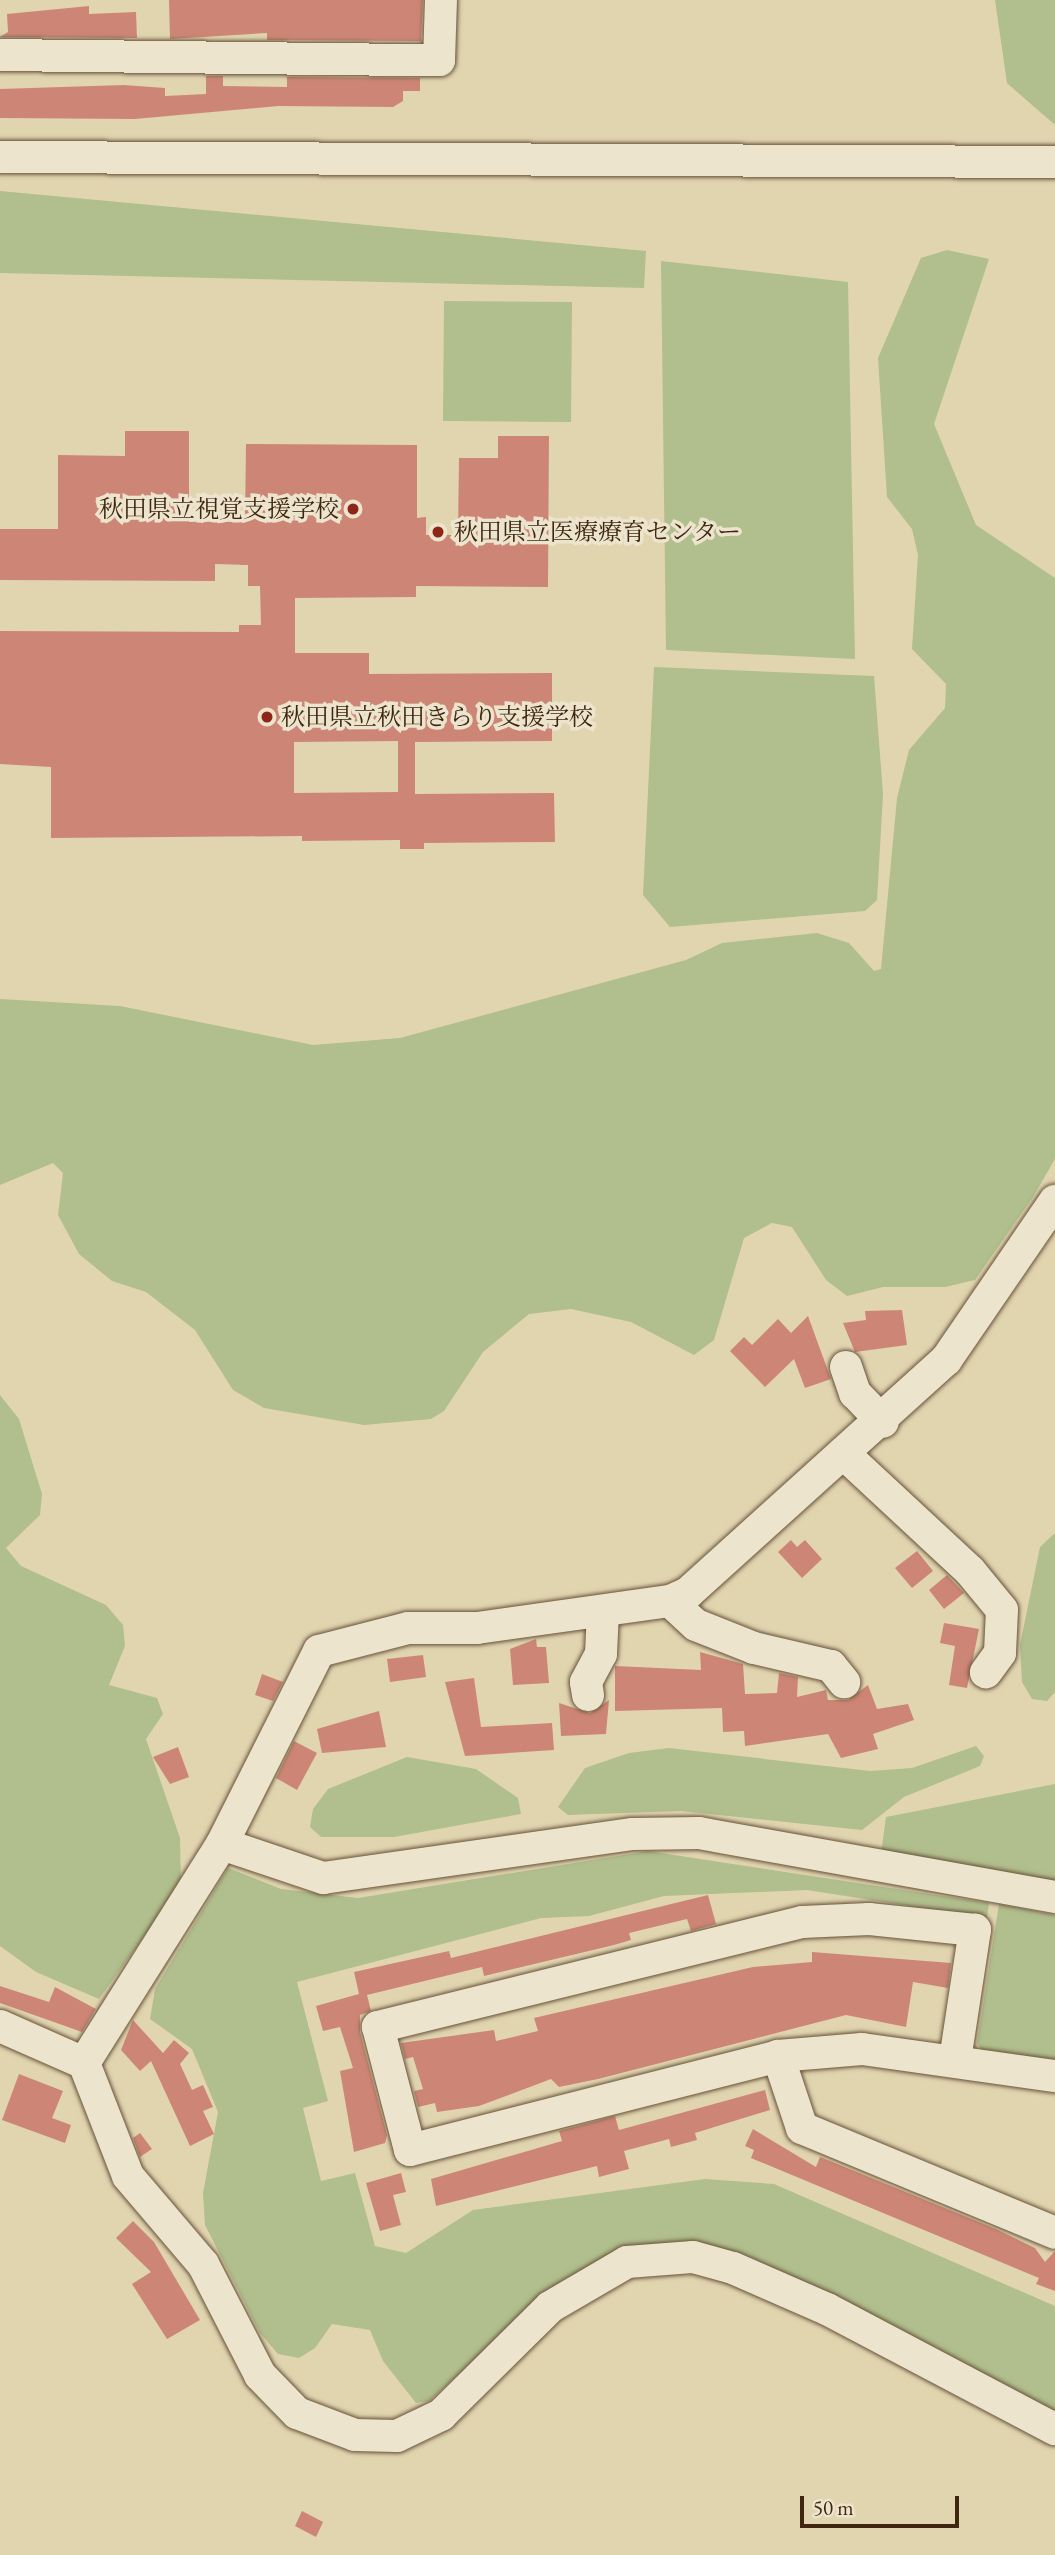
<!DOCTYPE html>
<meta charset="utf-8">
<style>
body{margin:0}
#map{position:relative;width:1055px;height:2555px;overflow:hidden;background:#e1d5b0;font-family:"EB Garamond","Noto Serif JP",serif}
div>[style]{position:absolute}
.green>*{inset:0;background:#b1be8d}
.building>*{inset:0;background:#cd8675}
.roads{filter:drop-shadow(0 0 2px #675239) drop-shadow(0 0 2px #675239)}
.minor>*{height:32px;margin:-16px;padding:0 16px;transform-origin:16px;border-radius:16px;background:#ece4cc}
.dots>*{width:19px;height:19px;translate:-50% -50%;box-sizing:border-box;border:4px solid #ece4cc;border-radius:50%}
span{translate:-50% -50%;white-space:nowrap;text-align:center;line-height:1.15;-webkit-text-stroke:7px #ece4cc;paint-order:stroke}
.poi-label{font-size:24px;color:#3e2611}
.right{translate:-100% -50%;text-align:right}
.left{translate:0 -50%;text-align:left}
.scale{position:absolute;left:800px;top:2496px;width:159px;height:32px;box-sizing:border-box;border:4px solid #3e2611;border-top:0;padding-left:9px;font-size:21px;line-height:24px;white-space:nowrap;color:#3e2611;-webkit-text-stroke:5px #ece4cc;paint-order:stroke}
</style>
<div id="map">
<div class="green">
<i style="clip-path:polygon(995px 0,1055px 0,1055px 125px,1007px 83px)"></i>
<i style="clip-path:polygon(0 191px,646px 251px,644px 288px,0 273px)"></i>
<i style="clip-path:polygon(947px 250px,989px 259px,934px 424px,976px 525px,1055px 578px,1055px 1159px,1033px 1197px,975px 1280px,945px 1287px,883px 1287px,847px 1296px,826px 1280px,792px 1227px,772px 1223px,744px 1238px,714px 1340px,694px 1355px,631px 1322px,571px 1309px,529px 1314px,483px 1352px,444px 1411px,431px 1419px,364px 1425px,264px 1408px,233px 1390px,195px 1330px,146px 1292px,112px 1281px,79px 1254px,58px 1215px,63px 1173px,53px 1163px,0 1185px,0 999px,120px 1006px,313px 1045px,400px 1038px,686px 960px,722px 943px,817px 933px,849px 943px,874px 971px,881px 969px,897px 798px,909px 750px,945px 708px,946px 684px,912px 649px,918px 555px,912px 529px,887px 497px,878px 358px,921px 258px)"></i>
<i style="clip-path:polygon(661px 261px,848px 282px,855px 659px,666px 650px)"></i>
<i style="clip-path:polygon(444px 301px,572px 302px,571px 422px,443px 421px)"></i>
<i style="clip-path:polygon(654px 667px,874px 676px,883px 794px,877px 900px,865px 911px,670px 927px,643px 895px)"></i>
<i style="clip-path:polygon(0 1395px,19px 1419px,42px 1494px,40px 1515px,6px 1548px,21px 1566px,106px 1605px,123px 1625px,125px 1646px,109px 1685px,157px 1698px,163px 1714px,146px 1739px,180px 1838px,181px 1885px,99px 1999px,36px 1972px,0 1946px)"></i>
<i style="clip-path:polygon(1055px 1533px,1055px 1692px,1047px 1701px,1032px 1699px,1022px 1682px,1020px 1645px,1040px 1547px)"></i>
<i style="clip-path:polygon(976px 1746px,984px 1756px,980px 1766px,904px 1797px,862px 1830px,681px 1811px,568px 1815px,558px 1807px,585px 1768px,629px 1753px,669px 1748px,870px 1771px,912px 1768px)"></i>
<i style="clip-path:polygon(407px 1757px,476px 1769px,518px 1798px,521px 1814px,394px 1837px,321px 1837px,310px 1827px,313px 1809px,328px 1789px)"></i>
<i style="clip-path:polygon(1055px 1784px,1055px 1882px,881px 1854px,886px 1817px)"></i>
<i style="clip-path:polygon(648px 1851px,989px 1903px,987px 1918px,807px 1890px,664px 1896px,589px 1916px,541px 1918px,297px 1982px,328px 2101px,303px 2108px,321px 2181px,355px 2173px,375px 2246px,406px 2253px,473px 2210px,705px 2179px,774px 2184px,1055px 2306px,1055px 2418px,814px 2291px,629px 2253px,564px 2279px,429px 2401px,416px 2403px,383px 2361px,370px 2330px,332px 2324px,315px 2348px,299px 2358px,278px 2354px,260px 2333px,205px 2225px,203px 2193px,218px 2112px,192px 2049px,150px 2019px,155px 1989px,228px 1868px,281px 1889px,358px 1898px)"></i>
<i style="clip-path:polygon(999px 1904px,1055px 1915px,1055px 2067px,986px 2056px,977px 2043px)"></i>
</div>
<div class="building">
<i style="clip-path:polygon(169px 0,423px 0,421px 41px,267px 40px,267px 33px,170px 39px)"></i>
<i style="clip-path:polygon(89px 6px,89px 14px,136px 12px,137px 38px,0 37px,8px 32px,7px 14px)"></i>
<i style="clip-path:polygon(206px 76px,223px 76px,223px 86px,287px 87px,287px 77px,420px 78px,420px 91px,403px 91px,403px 101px,393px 107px,278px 106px,135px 119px,0 118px,0 89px,124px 85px,165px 88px,165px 96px,206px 94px)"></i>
<i style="clip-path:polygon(evenodd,125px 431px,189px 431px,189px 522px,245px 522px,246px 444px,417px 445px,417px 518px,426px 517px,426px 535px,458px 535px,459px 458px,498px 458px,498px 436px,549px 436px,548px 587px,416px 586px,416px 597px,295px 598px,295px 653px,369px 653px,369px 674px,552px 673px,552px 741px,415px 742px,415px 794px,554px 793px,555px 842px,424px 843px,424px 849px,400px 849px,400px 840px,302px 841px,302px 836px,51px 838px,51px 767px,0 764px,0 631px,239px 632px,239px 625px,261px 625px,260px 586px,248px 586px,248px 565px,215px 564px,215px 581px,0 580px,0 529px,58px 529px,58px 455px,125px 456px,125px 431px,398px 741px,398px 792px,294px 793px,294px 742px,398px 741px)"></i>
<i style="clip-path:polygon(902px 1310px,907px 1345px,855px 1352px,843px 1323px,866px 1320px,865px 1311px)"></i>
<i style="clip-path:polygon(808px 1316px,831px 1379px,805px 1388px,794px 1359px,765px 1387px,730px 1351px,744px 1337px,752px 1345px,778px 1319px,791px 1333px)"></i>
<i style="clip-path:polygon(791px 1540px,797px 1547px,805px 1540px,822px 1559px,802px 1578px,778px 1552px)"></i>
<i style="clip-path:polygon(917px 1551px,933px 1571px,912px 1588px,895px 1568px)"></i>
<i style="clip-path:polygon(947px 1575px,964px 1593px,944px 1609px,929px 1590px)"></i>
<i style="clip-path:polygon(944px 1623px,979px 1629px,967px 1688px,949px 1685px,955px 1646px,940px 1643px)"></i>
<i style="clip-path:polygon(536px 1639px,537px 1647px,546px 1647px,549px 1683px,513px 1685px,510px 1649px)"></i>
<i style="clip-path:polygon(700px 1652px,743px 1664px,745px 1694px,777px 1693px,779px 1673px,798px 1677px,797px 1697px,826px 1690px,828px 1700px,848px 1700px,868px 1685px,877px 1709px,908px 1704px,914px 1720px,873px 1734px,878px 1749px,841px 1758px,828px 1734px,745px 1746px,744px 1731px,723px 1732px,722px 1708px,615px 1711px,615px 1666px,701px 1670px)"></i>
<i style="clip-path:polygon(423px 1655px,426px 1677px,390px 1682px,387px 1659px)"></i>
<i style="clip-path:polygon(262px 1674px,283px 1682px,273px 1701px,255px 1695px)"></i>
<i style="clip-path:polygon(474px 1678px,481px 1727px,552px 1723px,554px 1750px,465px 1756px,445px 1682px)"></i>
<i style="clip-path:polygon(609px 1700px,606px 1734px,561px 1736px,559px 1703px,590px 1713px)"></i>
<i style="clip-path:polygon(379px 1711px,386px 1747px,322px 1753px,317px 1729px)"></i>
<i style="clip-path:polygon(294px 1741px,317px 1753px,297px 1790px,276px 1778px)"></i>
<i style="clip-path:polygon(178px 1747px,189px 1777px,170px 1784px,153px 1757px)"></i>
<i style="clip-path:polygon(708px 1895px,716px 1924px,691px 1931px,687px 1919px,629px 1933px,631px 1940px,614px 1945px,484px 1976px,482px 1967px,367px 1995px,371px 2011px,360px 2015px,360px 2032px,387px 2135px,385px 2143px,354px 2152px,340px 2071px,353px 2068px,340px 2027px,323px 2031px,316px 2006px,359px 1994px,354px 1972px,449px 1951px,451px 1958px)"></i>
<i style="clip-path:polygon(812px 1952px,951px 1963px,948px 1988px,913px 1982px,906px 2027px,846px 2015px,598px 2079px,559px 2087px,551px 2079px,479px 2106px,437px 2112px,435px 2103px,418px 2107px,414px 2091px,423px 2089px,413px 2057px,405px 2059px,401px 2043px,494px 2030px,496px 2041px,538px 2031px,534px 2018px,753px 1967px,812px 1962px)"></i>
<i style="clip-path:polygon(0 1986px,49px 2002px,55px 1987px,96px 2009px,82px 2032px,0 2003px)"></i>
<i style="clip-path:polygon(133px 2020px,163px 2053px,174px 2040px,189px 2053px,180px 2064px,192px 2090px,203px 2085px,213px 2107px,203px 2111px,214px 2134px,190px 2146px,151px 2061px,140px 2071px,121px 2050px)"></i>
<i style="clip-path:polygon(19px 2074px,63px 2091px,52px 2118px,71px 2125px,65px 2143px,2px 2120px)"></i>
<i style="clip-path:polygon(765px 2090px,770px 2110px,695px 2133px,697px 2140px,671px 2147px,669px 2139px,624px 2151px,629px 2169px,599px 2177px,597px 2166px,436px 2206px,431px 2179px,562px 2141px,559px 2131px,615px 2116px,619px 2130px)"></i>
<i style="clip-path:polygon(753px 2129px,816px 2167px,820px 2157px,996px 2229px,1035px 2248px,1045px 2262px,1055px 2251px,1055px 2291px,1036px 2284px,1039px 2278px,751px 2158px,754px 2150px,745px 2146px)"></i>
<i style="clip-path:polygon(140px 2133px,152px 2149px,140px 2157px,133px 2138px)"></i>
<i style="clip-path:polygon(401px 2173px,406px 2192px,393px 2195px,401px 2225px,380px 2231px,366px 2183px)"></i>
<i style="clip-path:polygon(133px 2221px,154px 2242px,200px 2320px,167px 2339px,132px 2284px,151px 2272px,116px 2238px)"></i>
<i style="clip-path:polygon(302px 2511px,323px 2522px,316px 2537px,295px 2526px)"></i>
</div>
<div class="roads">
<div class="minor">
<i style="left:0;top:55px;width:439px;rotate:0.7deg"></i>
<i style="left:439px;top:60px;width:60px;rotate:-88.1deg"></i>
<i style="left:0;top:157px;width:1055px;rotate:0.27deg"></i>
<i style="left:846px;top:1367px;width:28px;rotate:71deg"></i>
<i style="left:855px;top:1393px;width:40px;rotate:46deg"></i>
<i style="left:843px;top:1453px;width:173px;rotate:42.9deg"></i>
<i style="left:970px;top:1571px;width:50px;rotate:50.6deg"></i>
<i style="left:1002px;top:1610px;width:43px;rotate:92.7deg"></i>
<i style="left:1000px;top:1653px;width:24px;rotate:126deg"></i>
<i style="left:670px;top:1601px;width:35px;rotate:43deg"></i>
<i style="left:696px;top:1625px;width:62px;rotate:21.6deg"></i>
<i style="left:754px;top:1648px;width:79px;rotate:13.2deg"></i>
<i style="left:831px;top:1666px;width:21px;rotate:51deg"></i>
<i style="left:588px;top:1695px;width:13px;rotate:-99deg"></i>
<i style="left:586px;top:1682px;width:32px;rotate:-62deg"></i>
<i style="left:601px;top:1654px;width:43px;rotate:-87.3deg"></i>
<i style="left:222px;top:1844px;width:107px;rotate:18.6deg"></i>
<i style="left:323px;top:1878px;width:313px;rotate:-8.1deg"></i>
<i style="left:633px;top:1834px;width:66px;rotate:-0.9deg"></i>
<i style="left:699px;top:1833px;width:362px;rotate:10.2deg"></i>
<i style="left:0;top:2026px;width:92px;rotate:23.8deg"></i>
<i style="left:84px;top:2063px;width:121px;rotate:68.7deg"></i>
<i style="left:128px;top:2176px;width:116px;rotate:49.6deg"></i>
<i style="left:203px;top:2264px;width:125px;rotate:62.8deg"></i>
<i style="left:260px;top:2375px;width:53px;rotate:45.8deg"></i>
<i style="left:297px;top:2413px;width:62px;rotate:20.8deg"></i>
<i style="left:355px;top:2435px;width:42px;rotate:1.4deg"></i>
<i style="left:397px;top:2436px;width:49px;rotate:-25.5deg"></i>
<i style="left:441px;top:2415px;width:153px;rotate:-44.7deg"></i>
<i style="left:550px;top:2307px;width:89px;rotate:-30.3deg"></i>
<i style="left:627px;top:2262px;width:66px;rotate:-4.3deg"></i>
<i style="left:693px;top:2257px;width:41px;rotate:15.4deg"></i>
<i style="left:733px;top:2268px;width:103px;rotate:23.6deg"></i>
<i style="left:827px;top:2309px;width:258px;rotate:27.8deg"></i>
<i style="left:778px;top:2056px;width:76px;rotate:71.6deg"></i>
<i style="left:802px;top:2128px;width:274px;rotate:22.5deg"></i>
<i style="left:955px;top:2060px;width:132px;rotate:-81.3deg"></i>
<i style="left:975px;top:1930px;width:107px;rotate:-174.1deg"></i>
<i style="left:869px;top:1919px;width:67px;rotate:177.4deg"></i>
<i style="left:802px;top:1922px;width:437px;rotate:166.1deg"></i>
<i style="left:378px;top:2027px;width:127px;rotate:75.4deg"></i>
<i style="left:410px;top:2150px;width:380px;rotate:-14.3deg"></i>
<i style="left:778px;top:2056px;width:84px;rotate:-4.8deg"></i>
<i style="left:862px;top:2049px;width:195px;rotate:8deg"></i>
<i style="left:84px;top:2063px;width:259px;rotate:-57.8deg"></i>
<i style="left:222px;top:1844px;width:216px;rotate:-63.3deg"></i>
<i style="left:319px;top:1651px;width:92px;rotate:-14.5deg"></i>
<i style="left:408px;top:1628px;width:69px"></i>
<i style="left:477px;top:1628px;width:195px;rotate:-8deg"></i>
<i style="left:670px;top:1601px;width:20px;rotate:-24deg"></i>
<i style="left:688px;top:1593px;width:348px;rotate:-42.1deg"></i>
<i style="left:946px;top:1360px;width:193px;rotate:-55.6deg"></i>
</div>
</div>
<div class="dots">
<i style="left:353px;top:509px;background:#8f2418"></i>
<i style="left:438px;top:532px;background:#8f2418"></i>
<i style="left:267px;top:717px;background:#8f2418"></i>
</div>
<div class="poi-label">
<span class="right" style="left:339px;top:509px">秋田県立視覚支援学校</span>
<span class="left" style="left:454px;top:532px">秋田県立医療療育センター</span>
<span class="left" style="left:281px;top:717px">秋田県立秋田きらり支援学校</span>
</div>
<div class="scale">50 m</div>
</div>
